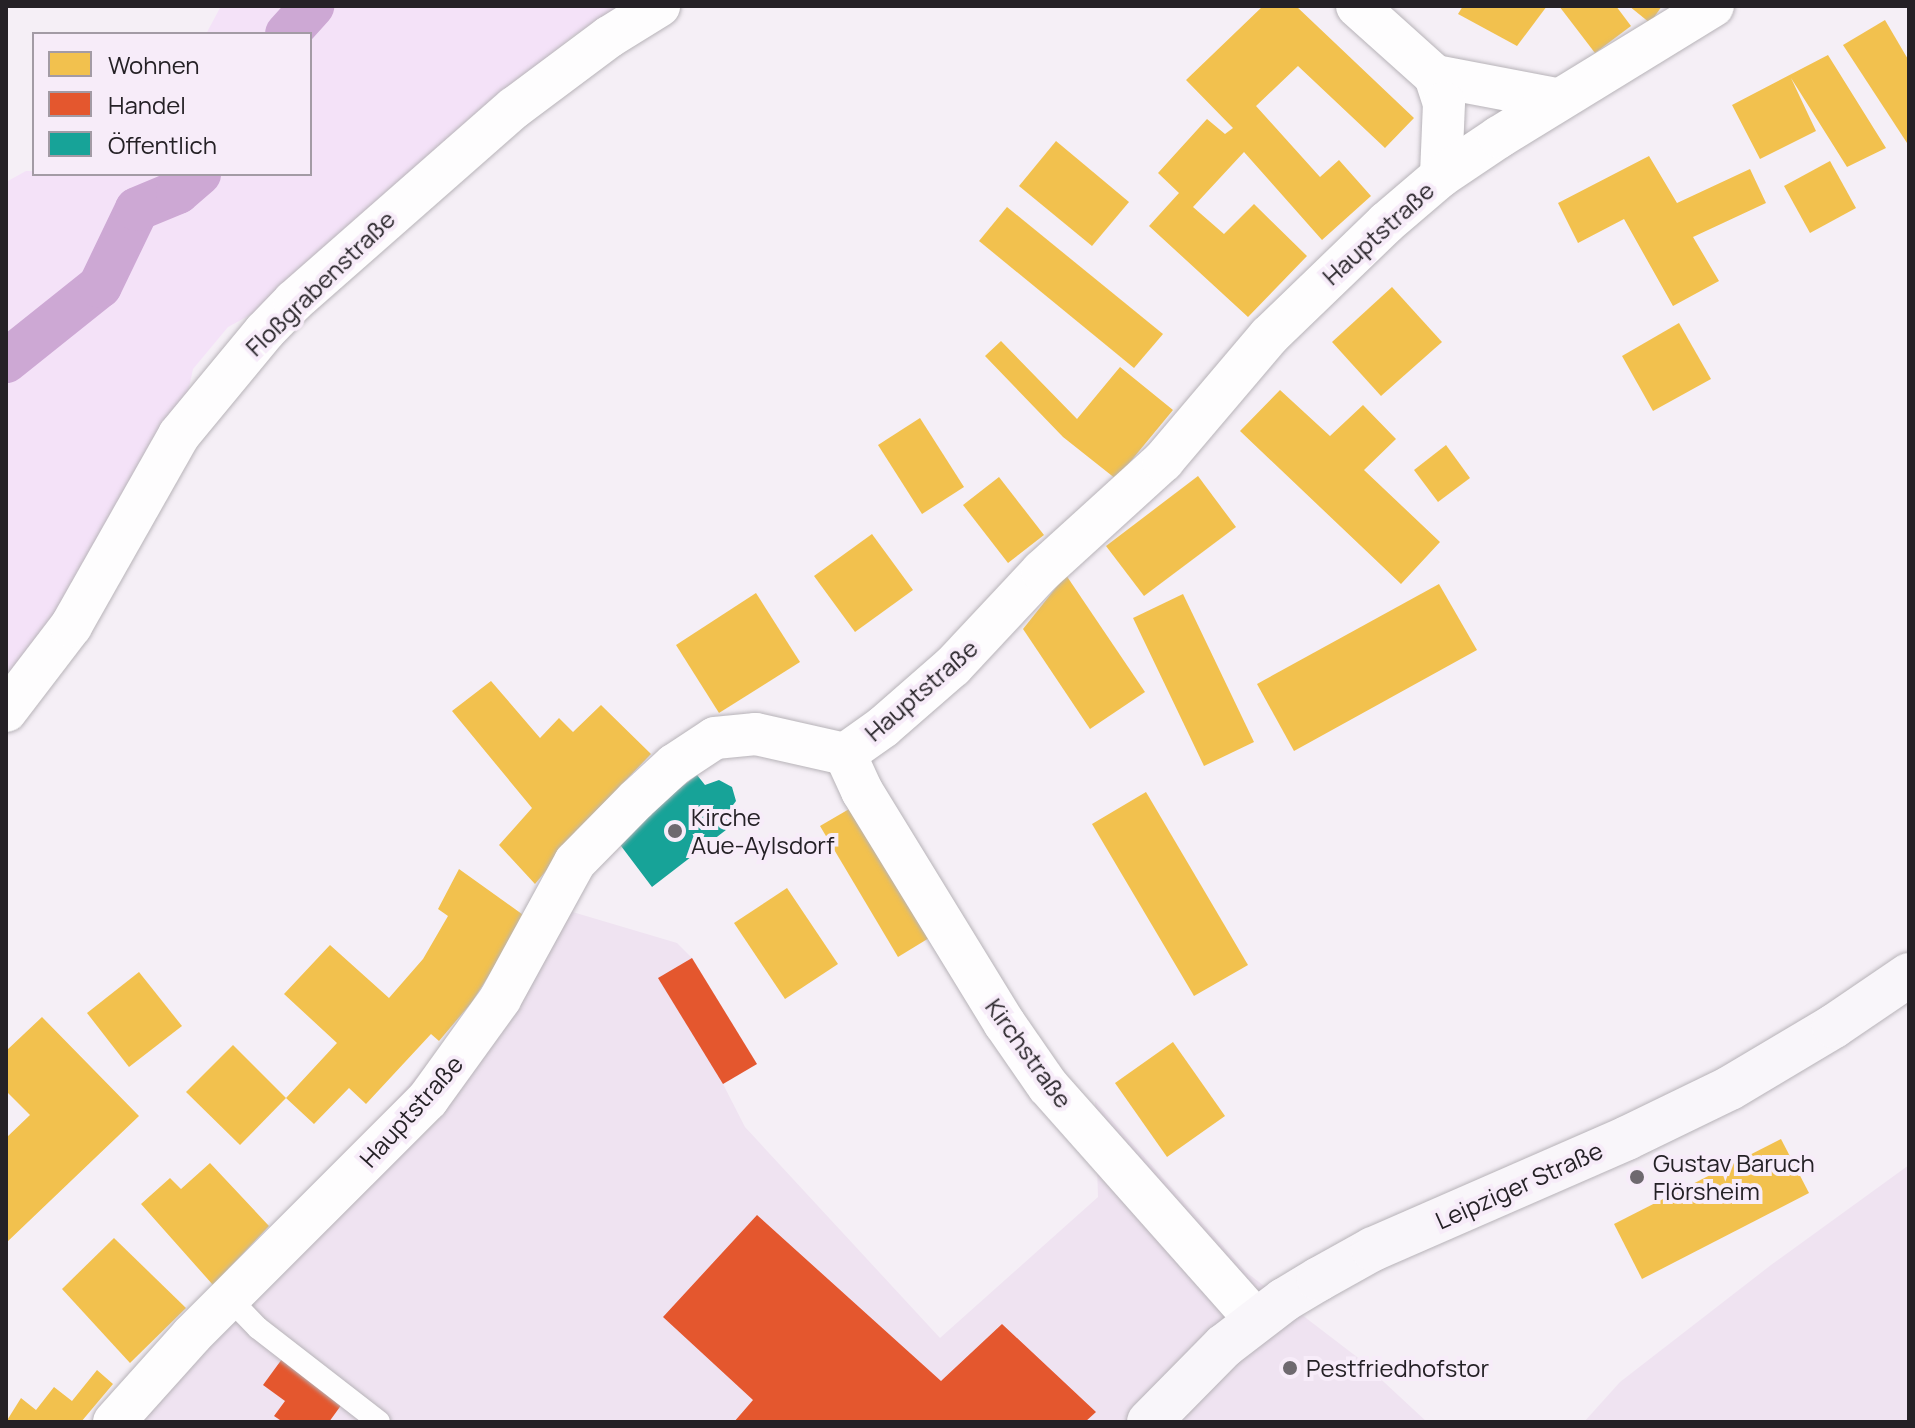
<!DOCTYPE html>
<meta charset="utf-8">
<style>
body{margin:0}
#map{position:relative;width:1915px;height:1428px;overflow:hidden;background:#f5eff6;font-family:Manrope,sans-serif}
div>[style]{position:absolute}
.built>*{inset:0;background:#efe3f1}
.green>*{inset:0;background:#f4e2f8}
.homes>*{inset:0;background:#f2c14e}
.shops>*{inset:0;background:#e4572e}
.public>*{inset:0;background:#17a398}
.canal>*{height:44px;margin:-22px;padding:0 22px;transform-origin:22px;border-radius:22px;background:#cda8d4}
.roads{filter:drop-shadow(0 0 2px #b7b3b8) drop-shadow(0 0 2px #b7b3b8)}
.lane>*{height:22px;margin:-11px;padding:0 11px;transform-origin:11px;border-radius:11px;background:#fefdfe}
.street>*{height:42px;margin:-21px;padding:0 21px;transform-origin:21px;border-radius:21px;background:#fefdfe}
.secondary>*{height:44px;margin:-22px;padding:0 22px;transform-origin:22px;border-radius:22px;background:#f9f6fa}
.dots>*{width:22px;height:22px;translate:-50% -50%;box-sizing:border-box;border:4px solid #f7ecf9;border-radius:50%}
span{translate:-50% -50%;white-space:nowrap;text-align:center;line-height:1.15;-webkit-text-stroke:8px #f7ecf9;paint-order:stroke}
.street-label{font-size:24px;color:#252126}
.poi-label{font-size:24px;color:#252126}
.left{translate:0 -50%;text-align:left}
.frame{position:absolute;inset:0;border:8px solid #252126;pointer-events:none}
.legend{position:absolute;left:32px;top:32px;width:280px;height:144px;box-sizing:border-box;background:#f7ecf9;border:2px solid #a39ba5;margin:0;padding:10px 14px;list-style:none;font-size:24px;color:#252126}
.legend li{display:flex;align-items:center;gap:16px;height:40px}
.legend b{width:40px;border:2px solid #a39ba5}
</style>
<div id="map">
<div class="built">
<i style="clip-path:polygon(539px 902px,677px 943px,692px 958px,757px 1064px,723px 1084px,745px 1127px,940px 1338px,1098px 1197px,1095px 1101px,1246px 1272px,1357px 1357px,1427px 1422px,96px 1422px,346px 1157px,472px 1012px)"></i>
<i style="clip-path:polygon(1909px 1165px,1909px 1422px,1584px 1422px,1620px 1382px,1771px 1265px)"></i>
</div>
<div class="green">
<i style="clip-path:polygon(221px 6px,622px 6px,574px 35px,385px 195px,261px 309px,228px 327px,193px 369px,187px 397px,153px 438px,54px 617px,6px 692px,6px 182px,26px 171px,310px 174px,310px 34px,206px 34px)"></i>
</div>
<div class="homes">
<i style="clip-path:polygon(1263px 6px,1296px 6px,1414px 118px,1385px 148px,1298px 66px,1256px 106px,1320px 177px,1339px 160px,1371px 196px,1322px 240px,1244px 152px,1193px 207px,1224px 234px,1254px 204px,1307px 256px,1248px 317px,1149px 226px,1179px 193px,1158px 173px,1207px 119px,1225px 134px,1233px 128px,1186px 80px)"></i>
<i style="clip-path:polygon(1463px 6px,1547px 6px,1517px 46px,1458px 14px)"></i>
<i style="clip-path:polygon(1559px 6px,1616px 6px,1631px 26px,1595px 53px)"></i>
<i style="clip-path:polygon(1629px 6px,1662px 6px,1650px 23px)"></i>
<i style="clip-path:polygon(1885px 20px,1909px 61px,1909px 146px,1843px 45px)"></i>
<i style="clip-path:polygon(1828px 55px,1886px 148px,1847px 167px,1791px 78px,1816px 131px,1760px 159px,1732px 105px)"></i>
<i style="clip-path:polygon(1056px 141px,1129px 202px,1092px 246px,1019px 186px)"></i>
<i style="clip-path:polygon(1649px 156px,1677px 203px,1750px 169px,1766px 203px,1693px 237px,1719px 281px,1673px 306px,1624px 219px,1578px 243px,1558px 203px)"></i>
<i style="clip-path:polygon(1830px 161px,1856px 208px,1810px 233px,1784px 186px)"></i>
<i style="clip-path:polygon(1007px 207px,1163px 334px,1134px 368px,979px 241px)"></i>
<i style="clip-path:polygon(1392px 287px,1442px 342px,1381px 396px,1332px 342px)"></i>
<i style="clip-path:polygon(1679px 323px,1711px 379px,1653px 411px,1622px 356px)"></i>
<i style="clip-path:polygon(1001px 341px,1077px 419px,1120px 367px,1173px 410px,1116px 479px,1063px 437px,985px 356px)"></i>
<i style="clip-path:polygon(1280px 390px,1330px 436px,1363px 405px,1396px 439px,1364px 470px,1440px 542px,1401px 584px,1240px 431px)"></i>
<i style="clip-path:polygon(920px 418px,964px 487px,922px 514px,878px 445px)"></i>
<i style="clip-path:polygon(1446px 445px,1470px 478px,1438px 502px,1414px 470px)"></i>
<i style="clip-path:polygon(1198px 476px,1236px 527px,1144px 596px,1106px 546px)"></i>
<i style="clip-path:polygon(999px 477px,1044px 535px,1008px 563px,963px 505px)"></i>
<i style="clip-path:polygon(872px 534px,913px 590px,855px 632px,814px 576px)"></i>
<i style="clip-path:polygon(1066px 575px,1145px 692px,1090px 729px,1023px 629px)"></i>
<i style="clip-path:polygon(1439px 584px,1477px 650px,1294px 751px,1257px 684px)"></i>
<i style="clip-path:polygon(756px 593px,800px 662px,719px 713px,676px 645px)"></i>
<i style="clip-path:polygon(1183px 594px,1254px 742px,1204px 766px,1133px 618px)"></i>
<i style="clip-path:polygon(491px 681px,540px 738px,559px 718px,573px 732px,601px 705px,651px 754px,598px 809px,535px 884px,499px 845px,532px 808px,452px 711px)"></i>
<i style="clip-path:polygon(1146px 792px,1248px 965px,1194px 996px,1092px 824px)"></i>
<i style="clip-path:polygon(856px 805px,934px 935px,898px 957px,820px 826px)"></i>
<i style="clip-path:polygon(459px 869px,526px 917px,472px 1002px,439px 1041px,431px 1034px,366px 1104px,349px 1088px,314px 1124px,286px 1098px,337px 1043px,284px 994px,330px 945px,389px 998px,423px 959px,448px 916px,438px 909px)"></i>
<i style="clip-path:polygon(787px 888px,838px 964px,785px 999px,734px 923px)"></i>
<i style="clip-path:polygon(139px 972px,182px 1026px,129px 1067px,87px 1013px)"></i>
<i style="clip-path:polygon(42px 1017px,139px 1116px,6px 1243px,6px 1138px,30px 1115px,6px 1091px,6px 1051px)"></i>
<i style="clip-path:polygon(1173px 1042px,1225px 1116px,1167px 1157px,1115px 1083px)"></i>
<i style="clip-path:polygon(233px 1045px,286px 1098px,240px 1145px,186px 1092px)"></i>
<i style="clip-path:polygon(1781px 1139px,1809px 1193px,1642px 1279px,1614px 1224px)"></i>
<i style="clip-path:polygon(210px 1163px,269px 1226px,213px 1285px,141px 1204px,170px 1178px,181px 1189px)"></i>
<i style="clip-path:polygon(114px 1238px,186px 1308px,130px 1363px,62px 1289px)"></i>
<i style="clip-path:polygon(97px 1370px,113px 1384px,81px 1422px,6px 1422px,21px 1398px,36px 1410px,54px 1387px,72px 1401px)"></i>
</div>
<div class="shops">
<i style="clip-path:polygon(692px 958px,757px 1064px,723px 1084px,658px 978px)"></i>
<i style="clip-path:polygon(757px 1215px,941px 1381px,1002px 1324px,1096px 1412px,1085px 1422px,734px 1422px,753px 1400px,663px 1317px)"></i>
<i style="clip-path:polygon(282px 1359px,342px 1404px,329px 1422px,283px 1422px,274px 1416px,285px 1401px,263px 1385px)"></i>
</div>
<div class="public">
<i style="clip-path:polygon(697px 775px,705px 785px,719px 780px,732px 787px,736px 801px,727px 813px,735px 823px,652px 887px,615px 838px)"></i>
</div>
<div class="canal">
<i style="left:287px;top:34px;width:38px;rotate:-48deg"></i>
<i style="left:6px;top:361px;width:120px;rotate:-38.6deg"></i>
<i style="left:100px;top:286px;width:85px;rotate:-64.3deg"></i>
<i style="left:137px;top:209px;width:44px;rotate:-22.5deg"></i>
<i style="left:178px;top:192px;width:28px;rotate:-41deg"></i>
</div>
<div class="roads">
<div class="lane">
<i style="left:230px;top:1299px;width:40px;rotate:46deg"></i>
<i style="left:258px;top:1328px;width:153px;rotate:37.8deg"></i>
</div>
<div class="street">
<i style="left:1357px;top:6px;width:105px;rotate:41.9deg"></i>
<i style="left:1435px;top:76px;width:124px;rotate:10.7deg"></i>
<i style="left:1435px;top:76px;width:28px;rotate:72deg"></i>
<i style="left:1444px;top:103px;width:73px;rotate:92.4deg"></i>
<i style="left:6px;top:711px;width:107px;rotate:-52.6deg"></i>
<i style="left:71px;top:626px;width:219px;rotate:-60.5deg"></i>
<i style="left:179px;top:435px;width:135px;rotate:-50.4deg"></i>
<i style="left:265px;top:331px;width:42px;rotate:-46deg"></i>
<i style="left:294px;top:301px;width:293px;rotate:-41.3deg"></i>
<i style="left:514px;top:108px;width:119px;rotate:-36.8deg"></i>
<i style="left:609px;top:37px;width:59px;rotate:-31.8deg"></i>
<i style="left:845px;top:754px;width:47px;rotate:-35.4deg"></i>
<i style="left:883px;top:727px;width:93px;rotate:-41.1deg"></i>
<i style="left:953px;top:666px;width:130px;rotate:-46.9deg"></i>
<i style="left:1042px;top:571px;width:164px;rotate:-42.3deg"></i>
<i style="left:1163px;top:461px;width:164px;rotate:-49.7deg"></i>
<i style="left:1269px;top:336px;width:163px;rotate:-44deg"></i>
<i style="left:1386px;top:223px;width:72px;rotate:-40.5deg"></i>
<i style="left:1441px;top:176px;width:70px;rotate:-33.9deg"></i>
<i style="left:1499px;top:137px;width:251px;rotate:-31.5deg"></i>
<i style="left:845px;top:754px;width:41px;rotate:65.3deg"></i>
<i style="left:862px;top:791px;width:273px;rotate:58.5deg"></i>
<i style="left:1005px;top:1024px;width:75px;rotate:55.3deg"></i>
<i style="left:1048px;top:1086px;width:313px;rotate:48.4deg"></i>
<i style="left:114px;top:1422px;width:117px;rotate:-48.1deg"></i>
<i style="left:192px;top:1335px;width:334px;rotate:-45deg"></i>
<i style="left:428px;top:1099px;width:123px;rotate:-54.2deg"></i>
<i style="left:500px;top:999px;width:156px;rotate:-61.3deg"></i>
<i style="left:575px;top:862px;width:87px;rotate:-45.5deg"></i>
<i style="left:636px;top:800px;width:52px;rotate:-42.6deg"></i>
<i style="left:674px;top:765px;width:49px;rotate:-33.4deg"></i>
<i style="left:715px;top:738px;width:41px;rotate:-5.6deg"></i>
<i style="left:756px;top:734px;width:91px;rotate:12.7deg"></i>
</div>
<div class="secondary">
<i style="left:1149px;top:1422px;width:107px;rotate:-45.4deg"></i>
<i style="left:1224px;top:1346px;width:76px;rotate:-37.5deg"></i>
<i style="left:1284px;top:1300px;width:41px;rotate:-31deg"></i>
<i style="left:1319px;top:1279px;width:62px;rotate:-29.1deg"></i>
<i style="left:1373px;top:1249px;width:277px;rotate:-23.6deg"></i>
<i style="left:1627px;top:1138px;width:114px;rotate:-25.9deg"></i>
<i style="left:1730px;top:1088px;width:121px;rotate:-30.8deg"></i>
<i style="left:1834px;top:1026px;width:91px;rotate:-34.2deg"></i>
</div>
</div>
<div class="dots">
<i style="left:675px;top:831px;background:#6e696f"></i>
<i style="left:1637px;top:1177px;background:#6e696f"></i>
<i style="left:1290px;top:1368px;background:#6e696f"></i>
</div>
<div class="street-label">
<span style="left:1378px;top:233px;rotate:-42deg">Hauptstraße</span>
<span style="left:320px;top:283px;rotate:-44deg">Floßgrabenstraße</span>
<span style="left:921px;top:690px;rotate:-41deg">Hauptstraße</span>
<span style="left:1029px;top:1053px;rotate:54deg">Kirchstraße</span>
<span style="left:411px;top:1111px;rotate:-48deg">Hauptstraße</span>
<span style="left:1519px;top:1185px;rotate:-24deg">Leipziger Straße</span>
</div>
<div class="poi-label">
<span class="left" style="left:691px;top:831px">Kirche<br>Aue-Aylsdorf</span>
<span class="left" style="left:1653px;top:1177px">Gustav Baruch<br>Flörsheim</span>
<span class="left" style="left:1306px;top:1368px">Pestfriedhofstor</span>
</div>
<div class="frame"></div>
<ul class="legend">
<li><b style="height:22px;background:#f2c14e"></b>Wohnen</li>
<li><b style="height:22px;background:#e4572e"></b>Handel</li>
<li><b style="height:22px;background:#17a398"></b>Öffentlich</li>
</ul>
</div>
